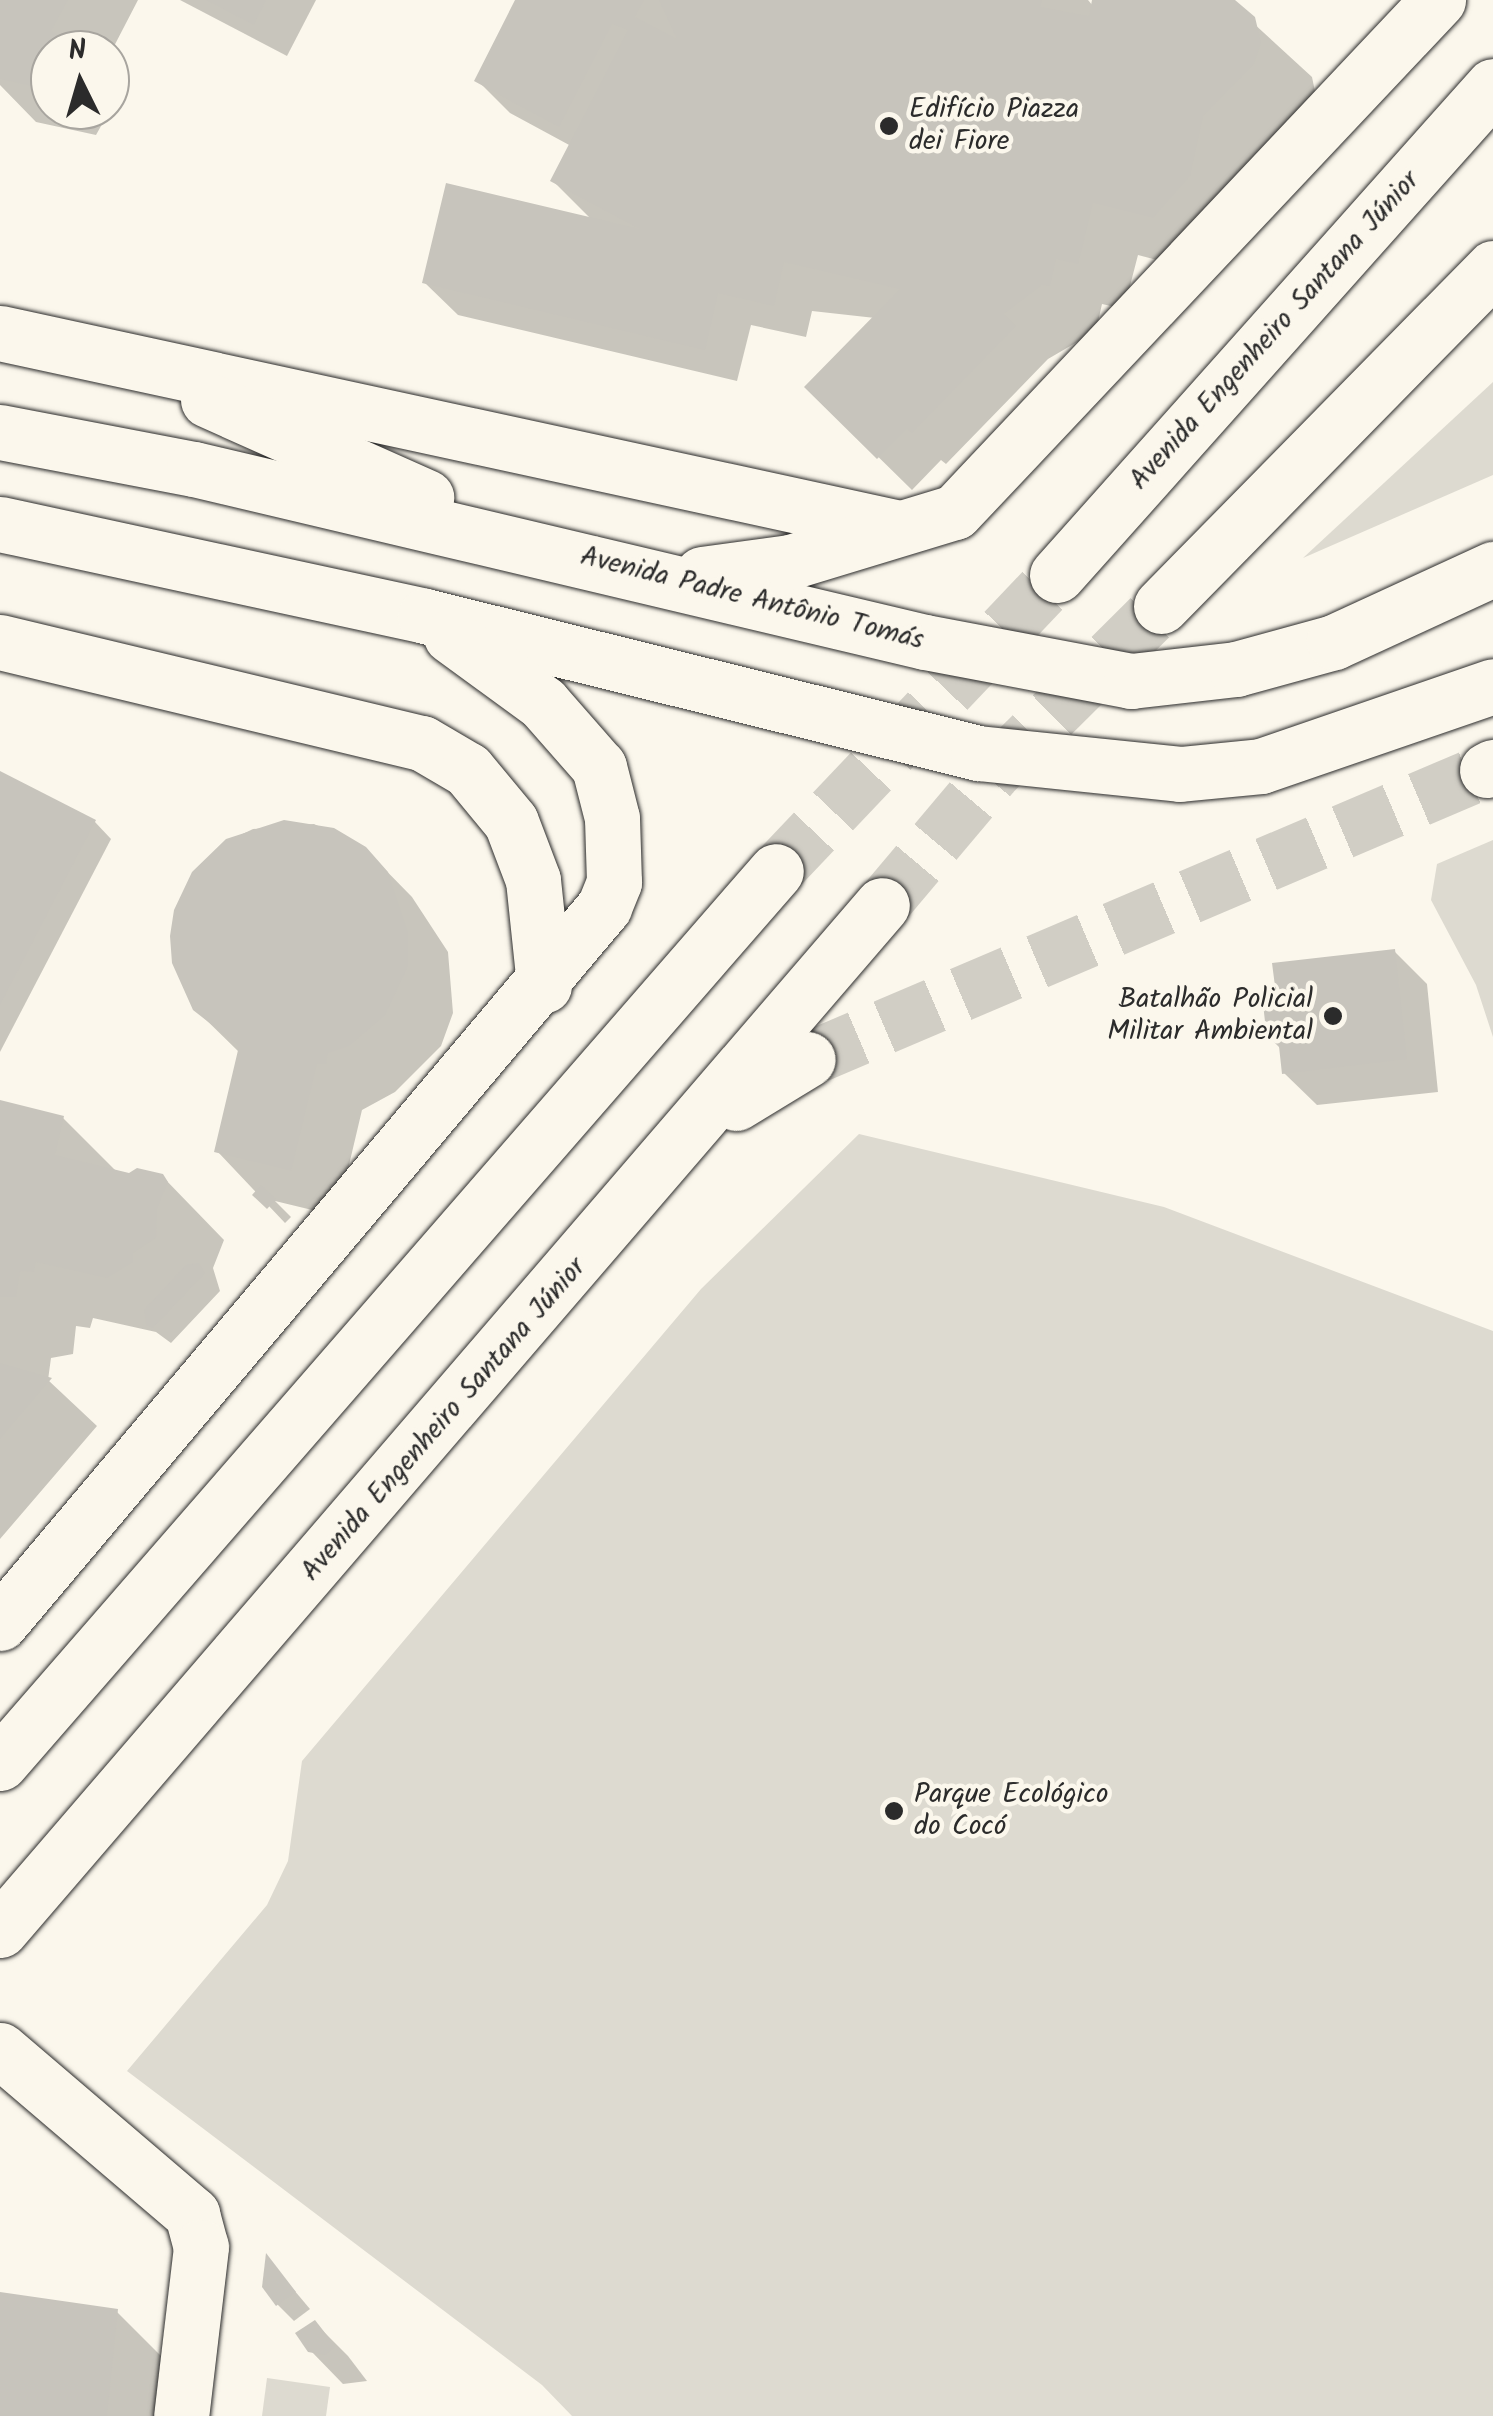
<!DOCTYPE html>
<meta charset="utf-8">
<style>
body{margin:0}
#map{position:relative;width:1493px;height:2416px;overflow:hidden;background:#fbf7ec;font-family:Kalam,sans-serif}
div>[style]{position:absolute}
.green>*{inset:0;background:#dddad0}
.shadow>*{inset:0;background:#0003}
.building>*{inset:0;background:#c7c4bc}
.major-tunnel>*{height:55px;margin-top:-27.5px;transform-origin:0;background:repeating-linear-gradient(90deg,#d1cec5 0 55px,transparent 0 83px)}
.roads{filter:drop-shadow(0 0 2px #2b2b2b) drop-shadow(0 0 2px #2b2b2b)}
.minor>*{height:55px;margin:-27.5px;padding:0 27.5px;transform-origin:27.5px;border-radius:27.5px;background:#fbf7ec}
.major>*{height:55px;margin:-27.5px;padding:0 27.5px;transform-origin:27.5px;border-radius:27.5px;background:#fbf7ec}
.highway>*{height:55px;margin:-27.5px;padding:0 27.5px;transform-origin:27.5px;border-radius:27.5px;background:#fbf7ec}
.dots>*{width:28px;height:28px;translate:-50% -50%;box-sizing:border-box;border:5px solid #fbf7ec;border-radius:50%}
span{translate:-50% -50%;white-space:nowrap;text-align:center;line-height:1.15;-webkit-text-stroke:9px #fbf7ec;paint-order:stroke}
.poi-label{font-size:28px;color:#2b2b2b}
.left{translate:0 -50%;text-align:left}
.right{translate:-100% -50%;text-align:right}
.street-label{font-size:28px;color:#2b2b2b}
.north{position:absolute;left:30px;top:30px;width:100px;height:100px;box-sizing:border-box;background:#fbf7ec;border:2px solid #a8a59f;border-radius:50%;rotate:355deg;font-size:28px;font-weight:700;line-height:40px;text-align:center;color:#2b2b2b}
.north::after{content:'';display:block;margin:auto;width:35px;height:45px;background:#2b2b2b;clip-path:polygon(50% 0,100% 100%,50% 72%,0 100%)}
</style>
<div id="map">
<div class="green">
<i style="clip-path:polygon(1493px 382px,1493px 475px,1303px 558px)"></i>
<i style="clip-path:polygon(1493px 840px,1493px 1037px,1476px 985px,1431px 900px,1437px 864px)"></i>
<i style="clip-path:polygon(859px 1134px,1164px 1207px,1493px 1331px,1493px 2416px,572px 2416px,542px 2385px,127px 2071px,267px 1905px,288px 1861px,302px 1761px,701px 1289px)"></i>
<i style="clip-path:polygon(267px 2378px,330px 2387px,326px 2416px,262px 2416px)"></i>
</div>
<div class="shadow">
<i style="clip-path:polygon(0 0,138px 0,110px 54px,50px 50px,50px 110px,110px 110px,96px 135px,36px 122px,0 85px)"></i>
<i style="clip-path:polygon(180px 0,316px 0,287px 56px)"></i>
<i style="clip-path:polygon(518px 0,1088px 0,1093px 6px,1095px 0,1228px 0,1312px 77px,1317px 101px,1210px 274px,1138px 255px,1124px 309px,1102px 304px,1096px 331px,1048px 359px,946px 464px,941px 460px,912px 490px,807px 387px,875px 318px,812px 311px,806px 337px,751px 325px,737px 381px,458px 315px,425px 283px,592px 220px,553px 181px,571px 146px,510px 113px,477px 80px)"></i>
<i style="clip-path:polygon(110px 82px,119px 91px,110px 109px)"></i>
<i style="clip-path:polygon(0 774px,95px 822px,111px 839px,0 1052px)"></i>
<i style="clip-path:polygon(314px 824px,365px 849px,412px 897px,448px 952px,453px 1013px,441px 1046px,395px 1092px,362px 1110px,337px 1216px,275px 1201px,291px 1217px,285px 1223px,217px 1151px,240px 1053px,195px 1009px,228px 841px,253px 829px)"></i>
<i style="clip-path:polygon(1394px 951px,1427px 984px,1438px 1092px,1317px 1105px,1284px 1073px,1282px 1050px,1270px 1038px,1279px 996px)"></i>
<i style="clip-path:polygon(0 1103px,63px 1118px,118px 1173px,162px 1176px,224px 1240px,213px 1268px,220px 1291px,171px 1343px,156px 1332px,93px 1318px,90px 1328px,76px 1326px,73px 1354px,51px 1358px,48px 1380px,97px 1426px,0 1539px)"></i>
<i style="clip-path:polygon(267px 2258px,310px 2309px,294px 2321px,278px 2305px)"></i>
<i style="clip-path:polygon(116px 2311px,173px 2368px,169px 2416px,0 2416px)"></i>
<i style="clip-path:polygon(315px 2323px,348px 2356px,367px 2381px,343px 2384px,310px 2350px)"></i>
</div>
<div class="building">
<i style="clip-path:polygon(0 0,68px 0,51px 31px,74px 43px,71px 50px,50px 50px,50px 90px,0 79px)"></i>
<i style="clip-path:polygon(206px 0,266px 0,254px 25px)"></i>
<i style="clip-path:polygon(515px 0,644px 0,635px 17px,677px 39px,659px 0,1042px 0,1040px 7px,1089px 16px,1092px 0,1235px 0,1255px 17px,1261px 43px,1254px 64px,1203px 116px,1190px 176px,1153px 218px,1093px 203px,1078px 264px,1056px 259px,1050px 286px,1042px 285px,1004px 314px,1016px 326px,912px 433px,907px 429px,877px 459px,804px 387px,900px 289px,784px 262px,774px 306px,718px 293px,705px 350px,422px 283px,446px 183px,640px 229px,550px 181px,628px 30px,612px 24px,559px 127px,474px 81px)"></i>
<i style="clip-path:polygon(0 771px,96px 820px,0 1005px)"></i>
<i style="clip-path:polygon(284px 820px,334px 828px,366px 847px,388px 872px,408px 932px,408px 966px,385px 1015px,349px 1046px,328px 1053px,326px 1064px,317px 1064px,291px 1171px,214px 1152px,239px 1046px,193px 1010px,172px 963px,170px 936px,174px 910px,192px 872px,226px 839px)"></i>
<i style="clip-path:polygon(1395px 949px,1407px 1059px,1282px 1074px,1278px 1037px,1267px 1039px,1262px 995px,1276px 994px,1272px 963px)"></i>
<i style="clip-path:polygon(0 1100px,64px 1116px,55px 1155px,129px 1173px,137px 1168px,163px 1174px,168px 1182px,157px 1209px,156px 1238px,133px 1253px,133px 1262px,107px 1278px,36px 1262px,34px 1272px,20px 1271px,16px 1297px,0 1297px)"></i>
<i style="clip-path:polygon(261px 1185px,276px 1199px,267px 1209px,252px 1195px)"></i>
<i style="clip-path:polygon(199px 1263px,205px 1273px,153px 1328px,146px 1325px,144px 1310px,186px 1265px)"></i>
<i style="clip-path:polygon(0 1363px,52px 1378px,0 1439px)"></i>
<i style="clip-path:polygon(266px 2253px,296px 2292px,276px 2306px,262px 2287px)"></i>
<i style="clip-path:polygon(0 2292px,118px 2309px,107px 2416px,0 2416px)"></i>
<i style="clip-path:polygon(315px 2320px,336px 2347px,325px 2355px,308px 2352px,295px 2333px)"></i>
</div>
<div class="major-tunnel">
<i style="left:776px;top:871px;width:408px;rotate:-46.5deg"></i>
<i style="left:882px;top:905px;width:172px;rotate:-49.9deg"></i>
<i style="left:993px;top:773px;width:237px;rotate:-44.8deg"></i>
<i style="left:808px;top:1059px;width:738px;rotate:-23.06deg"></i>
</div>
<div class="roads">
<div class="minor">
<i style="left:0;top:2050px;width:253px;rotate:40.5deg"></i>
<i style="left:192px;top:2214px;width:34px;rotate:75deg"></i>
<i style="left:201px;top:2247px;width:170px;rotate:96.7deg"></i>
</div>
<div class="major">
<i style="left:0;top:333px;width:916px;rotate:12.23deg"></i>
<i style="left:208px;top:400px;width:239px;rotate:24deg"></i>
<i style="left:0;top:432px;width:197px;rotate:10.8deg"></i>
<i style="left:194px;top:469px;width:751px;rotate:13.31deg"></i>
<i style="left:925px;top:642px;width:210px;rotate:10.7deg"></i>
<i style="left:1131px;top:681px;width:106px;rotate:-6.5deg"></i>
<i style="left:1236px;top:669px;width:102px;rotate:-15.4deg"></i>
<i style="left:1334px;top:642px;width:175px;rotate:-24.7deg"></i>
<i style="left:0;top:524px;width:435px;rotate:12.2deg"></i>
<i style="left:425px;top:616px;width:570px;rotate:13.91deg"></i>
<i style="left:978px;top:753px;width:203px;rotate:5.9deg"></i>
<i style="left:1180px;top:774px;width:81px;rotate:-5.6deg"></i>
<i style="left:1261px;top:766px;width:245px;rotate:-19deg"></i>
<i style="left:702px;top:574px;width:89px;rotate:-7.8deg"></i>
<i style="left:790px;top:562px;width:172px;rotate:-16.9deg"></i>
<i style="left:955px;top:512px;width:704px;rotate:-46.67deg"></i>
<i style="left:1057px;top:575px;width:655px;rotate:-48.28deg"></i>
<i style="left:1161px;top:606px;width:474px;rotate:-45.5deg"></i>
<i style="left:1487px;top:770px;width:7px;rotate:-27deg"></i>
<i style="left:736px;top:1103px;width:84px;rotate:-31.4deg"></i>
<i style="left:0;top:1623px;width:937px;rotate:-49.85deg"></i>
<i style="left:604px;top:907px;width:27px;rotate:-68deg"></i>
<i style="left:614px;top:882px;width:64px;rotate:-91.8deg"></i>
<i style="left:612px;top:818px;width:53px;rotate:-104.3deg"></i>
<i style="left:599px;top:767px;width:85px;rotate:-131.2deg"></i>
<i style="left:543px;top:703px;width:114px;rotate:-143.9deg"></i>
<i style="left:0;top:1763px;width:1182px;rotate:-48.98deg"></i>
<i style="left:0;top:1930px;width:1352px;rotate:-49.29deg"></i>
</div>
<div class="highway">
<i style="left:0;top:642px;width:434px;rotate:13.5deg"></i>
<i style="left:422px;top:743px;width:53px;rotate:30.4deg"></i>
<i style="left:468px;top:770px;width:67px;rotate:50.4deg"></i>
<i style="left:511px;top:822px;width:62px;rotate:69.2deg"></i>
<i style="left:533px;top:880px;width:106px;rotate:84deg"></i>
</div>
</div>
<div class="dots">
<i style="left:889px;top:126px;background:#2b2b2b"></i>
<i style="left:1333px;top:1016px;background:#2b2b2b"></i>
<i style="left:894px;top:1811px;background:#2b2b2b"></i>
</div>
<div class="poi-label">
<span class="left" style="left:909px;top:126px">Edifício Piazza<br>dei Fiore</span>
<span class="right" style="left:1313px;top:1016px">Batalhão Policial<br>Militar Ambiental</span>
<span class="left" style="left:914px;top:1811px">Parque Ecológico<br>do Cocó</span>
</div>
<div class="street-label">
<span style="left:1275px;top:331px;rotate:-48deg">Avenida Engenheiro Santana Júnior</span>
<span style="left:752px;top:599px;rotate:14deg">Avenida Padre Antônio Tomás</span>
<span style="left:444px;top:1420px;rotate:-49deg">Avenida Engenheiro Santana Júnior</span>
</div>
<div class="north">N</div>
</div>
